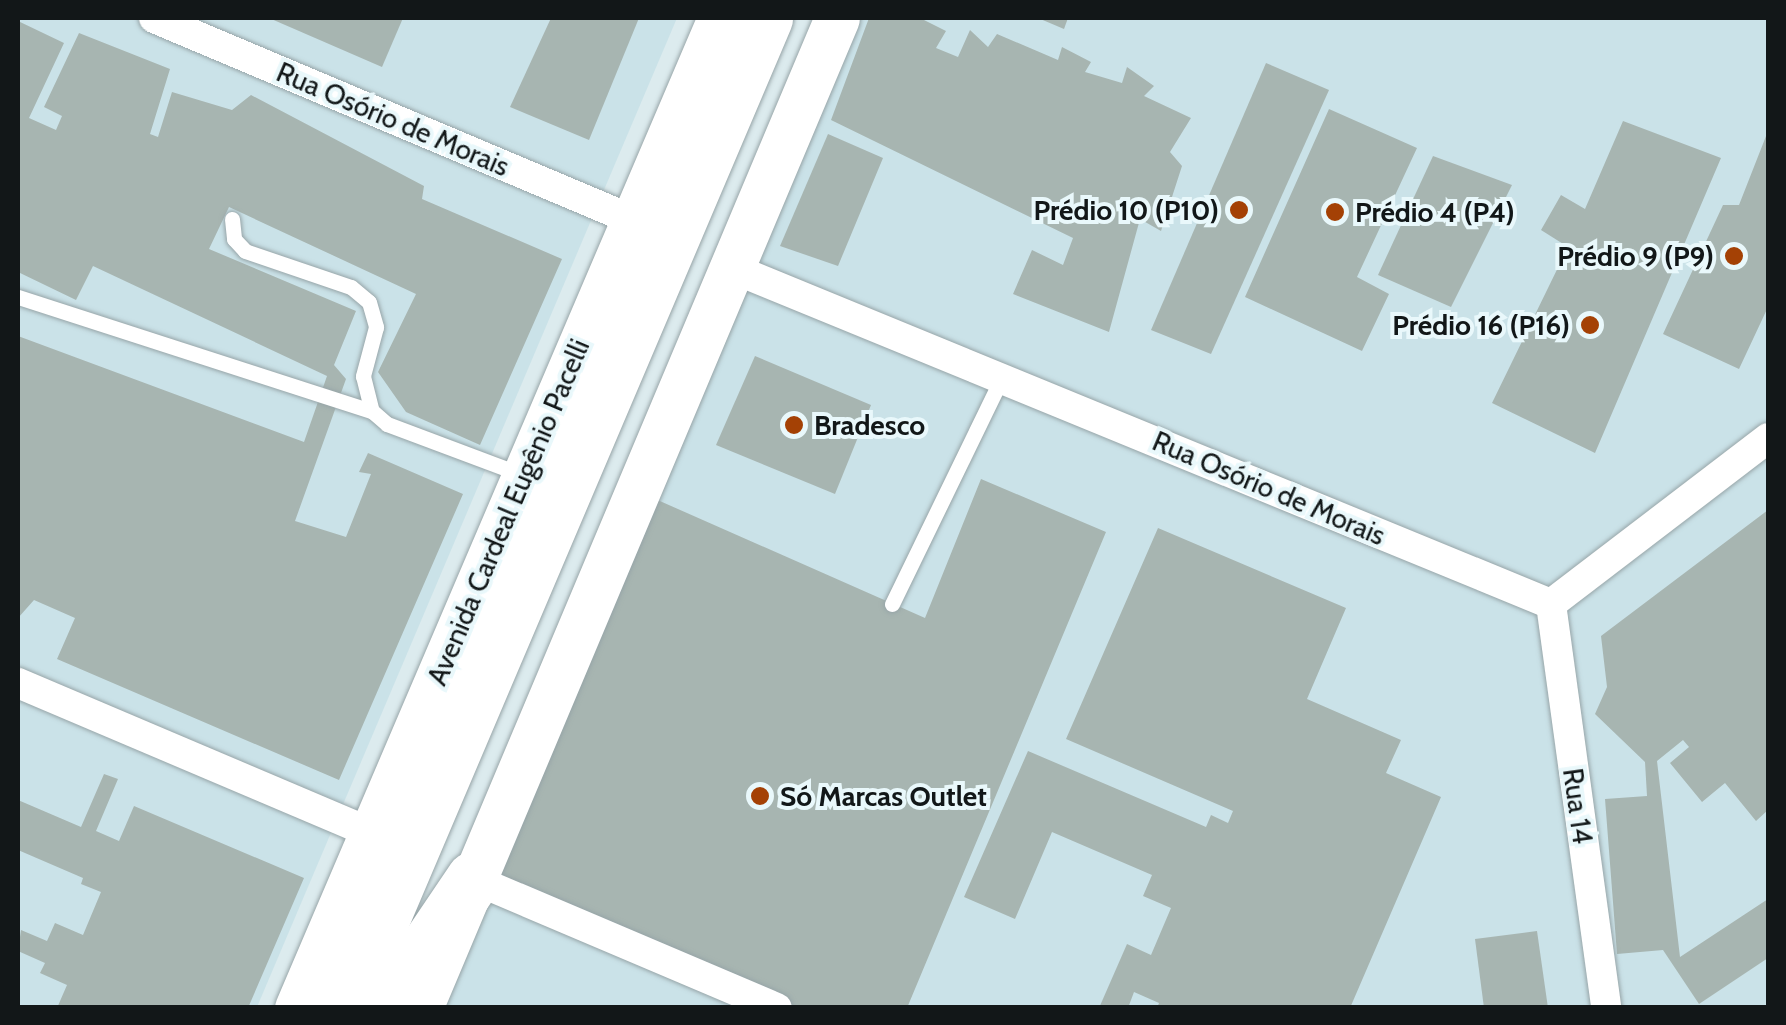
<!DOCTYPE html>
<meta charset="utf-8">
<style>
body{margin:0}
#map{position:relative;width:1786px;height:1025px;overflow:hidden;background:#dcebee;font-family:Cabin,sans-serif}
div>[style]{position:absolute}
.built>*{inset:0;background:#cae2e8}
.building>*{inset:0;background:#a7b5b1}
.roads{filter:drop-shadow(0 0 2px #97a5a8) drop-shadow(0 0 2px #97a5a8)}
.service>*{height:15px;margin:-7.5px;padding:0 7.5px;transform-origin:7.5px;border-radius:7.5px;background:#fff}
.minor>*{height:30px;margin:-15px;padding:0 15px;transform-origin:15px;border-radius:15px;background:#fff}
.secondary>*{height:45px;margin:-22.5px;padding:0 22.5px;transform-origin:22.5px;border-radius:22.5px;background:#fff}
.motorway>*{height:55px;margin:-27.5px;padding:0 27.5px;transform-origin:27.5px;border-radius:27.5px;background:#fff}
.dots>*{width:28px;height:28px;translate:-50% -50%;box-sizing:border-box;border:5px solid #e9f8fb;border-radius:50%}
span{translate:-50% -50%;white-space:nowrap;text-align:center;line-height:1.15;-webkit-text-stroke:8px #e9f8fb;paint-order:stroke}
.street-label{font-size:28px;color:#121718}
.poi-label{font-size:28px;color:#121718;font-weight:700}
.right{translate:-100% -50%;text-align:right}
.left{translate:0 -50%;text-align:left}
.frame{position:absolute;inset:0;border:20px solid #121718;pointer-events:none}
</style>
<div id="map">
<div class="built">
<i style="clip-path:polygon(18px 18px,677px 18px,257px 1007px,18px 1007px)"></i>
<i style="clip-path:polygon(858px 18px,1768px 18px,1768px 1007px,438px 1008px)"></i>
</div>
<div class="building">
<i style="clip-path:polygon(269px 18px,403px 18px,382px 67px)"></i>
<i style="clip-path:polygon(551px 18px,639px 18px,589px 140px,510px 107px)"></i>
<i style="clip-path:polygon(869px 18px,920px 18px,946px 31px,936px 48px,958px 57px,970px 30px,988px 47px,997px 34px,1058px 60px,1062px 47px,1091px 62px,1085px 72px,1122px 83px,1127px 67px,1154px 86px,1144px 96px,1191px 118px,1170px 152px,1182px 166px,1161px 231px,1140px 219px,1109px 332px,1013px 294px,1032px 250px,1063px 265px,1073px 238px,831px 120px)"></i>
<i style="clip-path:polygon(1038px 18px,1068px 18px,1064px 29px)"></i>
<i style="clip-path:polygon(18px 21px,64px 43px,29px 118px,56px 130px,62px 116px,44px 107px,79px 33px,170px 69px,150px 134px,158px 137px,172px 92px,232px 110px,251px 95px,424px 186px,422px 199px,562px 259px,480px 445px,406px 412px,378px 372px,416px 294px,229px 207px,209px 249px,356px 311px,334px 365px,346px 379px,295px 521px,346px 537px,371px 474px,359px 472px,368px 453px,463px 494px,339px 780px,57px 659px,75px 618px,34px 600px,18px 618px,18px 336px,304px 442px,327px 376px,93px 266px,76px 300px,18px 272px)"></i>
<i style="clip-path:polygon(1266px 63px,1329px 90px,1211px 354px,1151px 330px)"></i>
<i style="clip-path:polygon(1329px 109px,1417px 148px,1357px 277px,1389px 294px,1362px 351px,1245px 297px)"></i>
<i style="clip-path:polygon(1623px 121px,1721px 158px,1595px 453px,1492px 403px,1568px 247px,1541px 230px,1561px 195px,1585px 209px)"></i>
<i style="clip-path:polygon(1768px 131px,1768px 307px,1739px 369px,1663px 334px,1723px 205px,1739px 205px)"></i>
<i style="clip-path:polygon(828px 134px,883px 158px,838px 266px,780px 246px)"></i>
<i style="clip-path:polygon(1433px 156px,1512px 185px,1451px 307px,1378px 275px)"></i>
<i style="clip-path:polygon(755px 356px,871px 405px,835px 494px,716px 445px)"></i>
<i style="clip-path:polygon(981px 479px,1106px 532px,907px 1008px,780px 1008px,485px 882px,653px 498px,925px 618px)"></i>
<i style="clip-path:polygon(1768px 510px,1768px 810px,1756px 821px,1725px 783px,1702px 802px,1670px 763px,1689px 747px,1683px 740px,1657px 761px,1680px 957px,1768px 899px,1768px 958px,1699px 1004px,1663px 950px,1617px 954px,1605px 799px,1647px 796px,1645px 762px,1595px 714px,1607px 687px,1601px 636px)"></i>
<i style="clip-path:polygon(1158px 528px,1346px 608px,1307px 699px,1401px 740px,1386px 773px,1441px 797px,1350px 1008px,1157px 1008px,1159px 1003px,1134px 992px,1128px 1008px,1099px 1008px,1127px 944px,1151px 955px,1171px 908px,1143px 896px,1152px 875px,1052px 832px,1015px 919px,964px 897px,1028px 751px,1206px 827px,1211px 815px,1228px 823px,1233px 811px,1066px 739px)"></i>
<i style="clip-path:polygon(104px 774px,118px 779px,96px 831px,119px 841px,134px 806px,304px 878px,248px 1008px,57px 1008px,67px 985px,40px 973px,45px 963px,18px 951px,21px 930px,47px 941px,55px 923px,83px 935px,101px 892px,81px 884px,83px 878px,18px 850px,18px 800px,81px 827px)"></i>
<i style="clip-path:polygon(1537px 931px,1548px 1008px,1484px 1008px,1475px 939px)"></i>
</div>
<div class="roads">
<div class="service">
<i style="left:232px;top:219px;width:20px;rotate:84deg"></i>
<i style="left:234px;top:239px;width:16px;rotate:47deg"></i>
<i style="left:245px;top:251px;width:112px;rotate:18.8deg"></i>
<i style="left:351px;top:287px;width:23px;rotate:40deg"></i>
<i style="left:369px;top:302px;width:26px;rotate:74deg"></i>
<i style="left:376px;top:327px;width:51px;rotate:104.9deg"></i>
<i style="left:363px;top:376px;width:36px;rotate:76deg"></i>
<i style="left:372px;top:411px;width:20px;rotate:41deg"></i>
<i style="left:387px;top:424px;width:142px;rotate:20.6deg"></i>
<i style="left:18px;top:297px;width:372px;rotate:17.9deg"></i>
<i style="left:892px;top:604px;width:252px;rotate:-64.1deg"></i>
</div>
<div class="minor">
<i style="left:154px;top:18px;width:520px;rotate:22.87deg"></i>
<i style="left:734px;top:269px;width:883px;rotate:22.3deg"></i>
<i style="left:1551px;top:604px;width:273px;rotate:-37.4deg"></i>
<i style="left:1551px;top:604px;width:408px;rotate:82.2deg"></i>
<i style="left:18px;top:683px;width:384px;rotate:23deg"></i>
<i style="left:473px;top:879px;width:330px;rotate:23deg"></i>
</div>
<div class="secondary">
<i style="left:297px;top:1008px;width:1077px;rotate:-66.86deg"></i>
<i style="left:420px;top:1008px;width:1074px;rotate:-67.16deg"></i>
</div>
<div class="motorway">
<i style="left:344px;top:1008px;width:1076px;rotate:-66.96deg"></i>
<i style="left:386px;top:1008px;width:156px;rotate:-56deg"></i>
</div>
</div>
<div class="dots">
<i style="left:1239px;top:210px;background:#a44105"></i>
<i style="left:1335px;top:212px;background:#a44105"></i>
<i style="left:1734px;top:256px;background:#a44105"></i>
<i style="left:1590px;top:325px;background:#a44105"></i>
<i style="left:794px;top:425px;background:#a44105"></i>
<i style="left:760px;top:796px;background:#a44105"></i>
</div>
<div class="street-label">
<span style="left:393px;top:119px;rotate:23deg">Rua Osório de Morais</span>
<span style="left:1269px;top:488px;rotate:23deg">Rua Osório de Morais</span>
<span style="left:508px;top:512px;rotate:-67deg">Avenida Cardeal Eugênio Pacelli</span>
<span style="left:1578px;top:806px;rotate:82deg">Rua 14</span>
</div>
<div class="poi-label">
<span class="right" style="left:1219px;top:210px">Prédio 10 (P10)</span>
<span class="left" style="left:1355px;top:212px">Prédio 4 (P4)</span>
<span class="right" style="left:1714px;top:256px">Prédio 9 (P9)</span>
<span class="right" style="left:1570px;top:325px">Prédio 16 (P16)</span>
<span class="left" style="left:814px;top:425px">Bradesco</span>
<span class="left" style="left:780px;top:796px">Só Marcas Outlet</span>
</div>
<div class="frame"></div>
</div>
